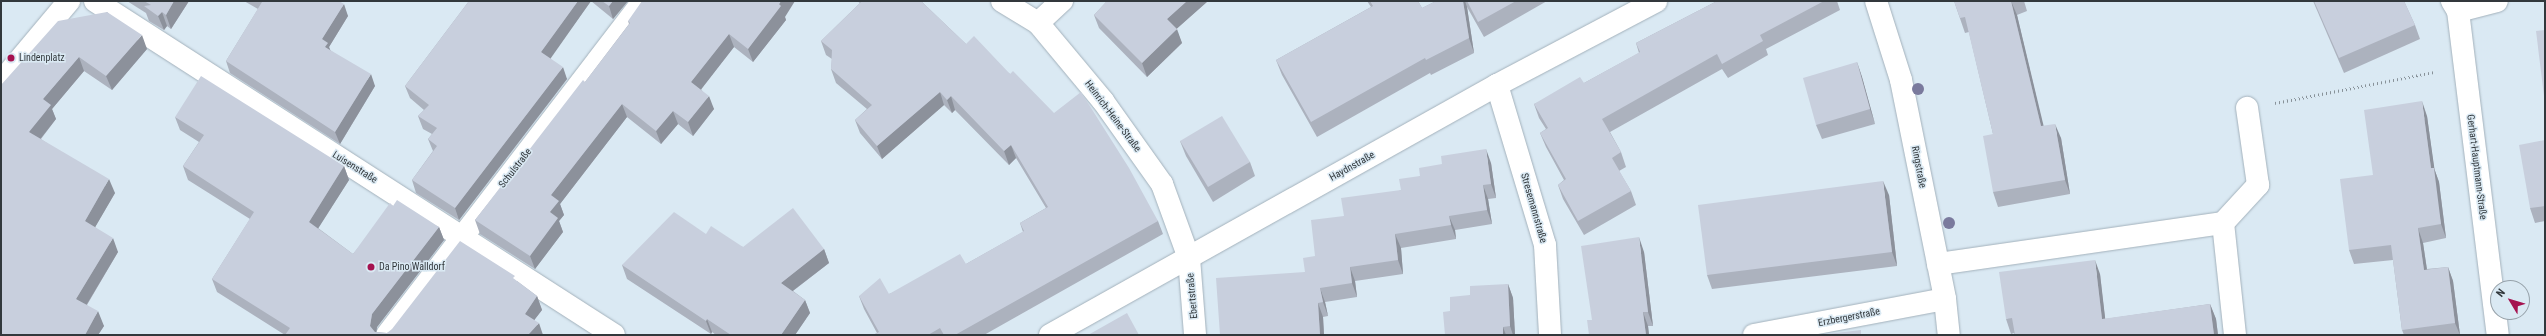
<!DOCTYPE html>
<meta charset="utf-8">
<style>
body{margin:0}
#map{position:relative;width:2546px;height:336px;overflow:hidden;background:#dae9f3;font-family:"Roboto Condensed",sans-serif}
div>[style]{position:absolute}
.path>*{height:2.5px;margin-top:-1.25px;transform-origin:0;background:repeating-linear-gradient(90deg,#889299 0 1px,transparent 0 4px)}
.roads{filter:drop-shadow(0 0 1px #a3b1bb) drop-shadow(0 0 1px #a3b1bb)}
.minor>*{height:22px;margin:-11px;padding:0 11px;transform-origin:11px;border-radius:11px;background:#fff}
.trees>*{width:12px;height:12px;margin:-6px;border-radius:50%;background:#7a7a9d}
.wall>*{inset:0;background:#acb2be}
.shaded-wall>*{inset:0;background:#8c919b}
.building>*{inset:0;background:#c8cfdd}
.dots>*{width:11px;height:11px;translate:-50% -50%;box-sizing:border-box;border:2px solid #dae9f3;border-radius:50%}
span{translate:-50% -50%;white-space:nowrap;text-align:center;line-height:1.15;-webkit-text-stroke:3px #dae9f3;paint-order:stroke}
.poi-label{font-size:10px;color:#32383c}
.left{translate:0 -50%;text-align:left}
.street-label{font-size:10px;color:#32383c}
.frame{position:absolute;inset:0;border:2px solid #32383c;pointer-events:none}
.north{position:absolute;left:2490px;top:280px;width:40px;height:40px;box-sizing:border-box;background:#dae9f3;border:1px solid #97a2aa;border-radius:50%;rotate:308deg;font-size:11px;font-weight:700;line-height:16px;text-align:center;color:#32383c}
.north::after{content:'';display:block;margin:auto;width:14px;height:18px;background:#a5124f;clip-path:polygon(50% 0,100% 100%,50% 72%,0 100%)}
</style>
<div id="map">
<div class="path">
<i style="left:2275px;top:103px;width:163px;rotate:-11deg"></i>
</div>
<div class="roads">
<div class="minor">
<i style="left:95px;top:1px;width:617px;rotate:32.76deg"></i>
<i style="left:1002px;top:1px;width:42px;rotate:31.4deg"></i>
<i style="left:1038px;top:23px;width:102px;rotate:50.2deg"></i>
<i style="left:1103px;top:101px;width:102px;rotate:54.6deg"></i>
<i style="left:1162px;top:184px;width:79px;rotate:70deg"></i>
<i style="left:1189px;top:258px;width:77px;rotate:85.5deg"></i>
<i style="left:1876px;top:1px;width:83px;rotate:72.4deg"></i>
<i style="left:1901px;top:80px;width:223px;rotate:78.6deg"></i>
<i style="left:1945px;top:299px;width:36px;rotate:84deg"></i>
<i style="left:2452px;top:1px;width:12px;rotate:59deg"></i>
<i style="left:2458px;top:11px;width:326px;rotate:83deg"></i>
<i style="left:2458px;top:11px;width:40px;rotate:-14.4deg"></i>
<i style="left:1038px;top:23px;width:33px;rotate:-43deg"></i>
<i style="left:1px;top:82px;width:106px;rotate:-50deg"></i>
<i style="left:1497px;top:85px;width:167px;rotate:73.3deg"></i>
<i style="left:1545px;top:245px;width:90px;rotate:86.8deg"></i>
<i style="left:1938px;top:264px;width:288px;rotate:-8.2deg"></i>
<i style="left:387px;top:335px;width:421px;rotate:-52.5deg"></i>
<i style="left:1050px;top:335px;width:512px;rotate:-29.22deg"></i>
<i style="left:1497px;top:85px;width:180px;rotate:-27.8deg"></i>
<i style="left:1754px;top:335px;width:194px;rotate:-10.7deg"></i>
<i style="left:2235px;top:335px;width:113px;rotate:-96.1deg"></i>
<i style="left:2223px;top:223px;width:52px;rotate:-47.4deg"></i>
<i style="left:2258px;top:185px;width:78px;rotate:-98.1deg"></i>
</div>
</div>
<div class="trees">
<i style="left:1918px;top:89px"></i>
<i style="left:1949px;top:223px"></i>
</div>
<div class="wall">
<i style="clip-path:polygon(127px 1px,189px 1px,171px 29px,167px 26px,164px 30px,149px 21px,146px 13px)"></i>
<i style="clip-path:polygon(244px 1px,339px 1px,348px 16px,329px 47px,330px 50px,375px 86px,340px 144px,230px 73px,226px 61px,258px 9px)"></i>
<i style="clip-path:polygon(469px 1px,628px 1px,613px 19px,591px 1px,550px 58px,567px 79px,459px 220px,416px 193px,412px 180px,433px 151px,428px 139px,432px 134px,423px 129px,418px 116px,424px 110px,410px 98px,405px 86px)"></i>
<i style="clip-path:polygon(857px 1px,921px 1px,966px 44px,1010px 74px,1158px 221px,1163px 234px,984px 335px,873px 335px,877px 333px,864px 309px,859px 296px,889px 294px,966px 264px,1023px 232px,1020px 223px,1046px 208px,1016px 158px,1009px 165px,955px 110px,952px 113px,944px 105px,882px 159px,860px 133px,855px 120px,867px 109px,836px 83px,831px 69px,832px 59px,826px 55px,821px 41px,860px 3px)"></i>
<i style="clip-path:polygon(1107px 1px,1208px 1px,1176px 29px,1182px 43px,1147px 77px,1099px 28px,1094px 15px)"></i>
<i style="clip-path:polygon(1367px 1px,1418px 1px,1422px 8px,1436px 1px,1547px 1px,1484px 37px,1467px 7px,1474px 53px,1431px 75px,1430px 73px,1317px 137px,1282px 75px,1276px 60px,1371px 7px)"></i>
<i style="clip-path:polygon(1717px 1px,1837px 1px,1840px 10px,1766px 49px,1768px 55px,1728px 78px,1722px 69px,1610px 132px,1621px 152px,1626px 167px,1619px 171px,1631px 191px,1636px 205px,1584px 235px,1563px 199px,1558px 185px,1564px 180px,1546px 147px,1540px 133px,1546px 129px,1539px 118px,1534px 104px,1584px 83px,1639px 53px,1636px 43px)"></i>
<i style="clip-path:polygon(1954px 1px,2024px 1px,2027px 11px,2017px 15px,2043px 126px,2061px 138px,2070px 194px,1998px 207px,1993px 192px,1993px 134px,1969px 32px,1965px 33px)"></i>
<i style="clip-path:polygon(2313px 1px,2404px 1px,2415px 25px,2420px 39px,2344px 73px)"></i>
<i style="clip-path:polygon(107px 12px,147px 49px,112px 90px,84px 71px,52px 109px,56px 119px,41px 139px,115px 193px,95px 227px,118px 252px,87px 305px,104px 326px,98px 335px,1px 335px,1px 85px)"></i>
<i style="clip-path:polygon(785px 17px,786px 20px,753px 62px,734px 47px,701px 89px,714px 109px,693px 136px,678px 124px,661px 144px,627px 117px,560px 204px,564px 215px,559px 221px,563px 232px,535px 269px,480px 234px,475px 220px,585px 82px,629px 24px,628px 21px)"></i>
<i style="clip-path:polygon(1857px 62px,1862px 77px,1875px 124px,1822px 139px,1816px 125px)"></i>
<i style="clip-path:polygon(2427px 116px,2434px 168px,2439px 182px,2446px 238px,2423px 243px,2427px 269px,2448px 267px,2453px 281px,2460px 335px,2404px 335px,2402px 330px,2393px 260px,2354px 264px,2349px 250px,2373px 175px)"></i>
<i style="clip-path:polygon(175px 117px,344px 166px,349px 180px,318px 228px,353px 254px,393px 206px,439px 227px,444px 240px,377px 327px,376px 332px,387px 333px,517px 281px,537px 296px,542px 310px,534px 320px,543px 335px,285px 335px,217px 292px,212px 279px,250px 219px,188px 180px,183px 166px,199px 142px,180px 130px)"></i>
<i style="clip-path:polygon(2545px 140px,2545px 221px,2535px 223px,2530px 208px)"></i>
<i style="clip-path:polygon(1180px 141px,1250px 162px,1255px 176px,1213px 202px,1186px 156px)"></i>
<i style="clip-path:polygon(1491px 163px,1496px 198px,1488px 199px,1492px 224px,1455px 230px,1456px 239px,1401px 248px,1403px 274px,1355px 281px,1357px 297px,1325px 302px,1328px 316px,1323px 317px,1324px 335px,1220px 335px,1305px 272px,1344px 216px,1401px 190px,1420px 176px)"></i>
<i style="clip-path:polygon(1889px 195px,1897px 266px,1712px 289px,1707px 275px)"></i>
<i style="clip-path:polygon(706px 234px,743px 247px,824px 249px,829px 263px,793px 291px,805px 300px,810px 313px,795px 335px,716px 335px,712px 332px,711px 334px,627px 279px,622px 265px)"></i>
<i style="clip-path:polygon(1644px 252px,1653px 326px,1648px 326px,1649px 335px,1589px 335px,1592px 320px)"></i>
<i style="clip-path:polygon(2100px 274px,2105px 319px,2210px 304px,2216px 319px,2218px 335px,2015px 335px,2014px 333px,2011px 334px,2006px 319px)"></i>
<i style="clip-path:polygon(1508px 284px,1513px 298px,1515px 335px,1445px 335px,1450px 311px,1470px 295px)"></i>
</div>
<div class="shaded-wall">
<i style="clip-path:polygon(174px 1px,189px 1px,171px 29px,166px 15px)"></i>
<i style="clip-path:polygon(578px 1px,591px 1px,546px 65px,541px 52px)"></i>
<i style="clip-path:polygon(613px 1px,628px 1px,613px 19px,609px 6px)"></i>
<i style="clip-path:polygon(781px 1px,795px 1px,785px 17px,786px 20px,753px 62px,748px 49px)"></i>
<i style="clip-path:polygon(1187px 1px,1208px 1px,1172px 33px,1167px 19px)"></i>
<i style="clip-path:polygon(1463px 1px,1465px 1px,1467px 7px,1474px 53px,1469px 38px)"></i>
<i style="clip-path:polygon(2011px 1px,2017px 15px,2047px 140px,2041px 126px)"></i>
<i style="clip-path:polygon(344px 4px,348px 16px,329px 47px,332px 54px,330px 59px,322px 39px)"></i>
<i style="clip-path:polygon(162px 12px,167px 26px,164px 30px,158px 16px)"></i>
<i style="clip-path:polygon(1177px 29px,1182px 43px,1147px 77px,1142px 63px)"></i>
<i style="clip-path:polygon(729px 34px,734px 47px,696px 96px,691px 82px)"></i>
<i style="clip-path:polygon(142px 35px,147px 49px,112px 90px,106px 76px)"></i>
<i style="clip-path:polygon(79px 57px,84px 71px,52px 109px,56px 119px,34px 147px,29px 132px,43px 99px)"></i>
<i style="clip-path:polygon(1857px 62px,1862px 77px,1875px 124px,1870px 109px)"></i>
<i style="clip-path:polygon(563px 67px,567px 79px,459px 220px,455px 208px)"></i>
<i style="clip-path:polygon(371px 74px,375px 86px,340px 144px,335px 132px)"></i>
<i style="clip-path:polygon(940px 92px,944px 105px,882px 159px,877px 146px)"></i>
<i style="clip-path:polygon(709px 96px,714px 109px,693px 136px,688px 122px)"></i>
<i style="clip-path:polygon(951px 96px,955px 110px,952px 113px,947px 100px)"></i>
<i style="clip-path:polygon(2422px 101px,2427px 116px,2436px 180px,2434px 168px,2439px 182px,2446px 238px,2441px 224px,2431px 168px)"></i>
<i style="clip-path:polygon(622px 104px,627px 117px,560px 204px,564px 215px,559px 221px,563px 232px,535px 269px,530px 256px,550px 212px,551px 195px)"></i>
<i style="clip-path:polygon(673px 111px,678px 124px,661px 144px,656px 131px)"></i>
<i style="clip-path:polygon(2055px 124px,2061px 138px,2070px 194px,2065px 180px)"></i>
<i style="clip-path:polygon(1011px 145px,1016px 158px,1009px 165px,1004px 151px)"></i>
<i style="clip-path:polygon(1486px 149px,1491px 163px,1496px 198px,1491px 184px)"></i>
<i style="clip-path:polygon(344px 166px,349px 180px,314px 235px,309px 222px)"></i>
<i style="clip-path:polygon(109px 179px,115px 193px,90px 236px,85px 221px)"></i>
<i style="clip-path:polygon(1883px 181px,1889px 195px,1897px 266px,1892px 252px)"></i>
<i style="clip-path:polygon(1483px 185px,1488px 199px,1492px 224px,1487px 210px)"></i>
<i style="clip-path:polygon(1449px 216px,1455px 230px,1456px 239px,1451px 225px)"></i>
<i style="clip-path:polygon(439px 227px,444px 240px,377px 327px,376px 335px,370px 326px,372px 314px)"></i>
<i style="clip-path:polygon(2418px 228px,2423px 243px,2429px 284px,2424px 270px)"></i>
<i style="clip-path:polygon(1395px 234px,1401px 248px,1403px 274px,1398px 260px)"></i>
<i style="clip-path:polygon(1639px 237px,1644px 252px,1653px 326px,1648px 312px)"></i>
<i style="clip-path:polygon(113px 238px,118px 252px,81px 314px,76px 299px)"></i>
<i style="clip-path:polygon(824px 249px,829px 263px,786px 296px,781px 283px)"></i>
<i style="clip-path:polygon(2095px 260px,2100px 274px,2107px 334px,2102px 319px)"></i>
<i style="clip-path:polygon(1350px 267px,1355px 281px,1357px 297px,1352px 283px)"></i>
<i style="clip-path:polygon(2448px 267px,2453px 281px,2460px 335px,2455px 323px)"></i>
<i style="clip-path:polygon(1508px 284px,1513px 298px,1515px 335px,1513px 335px,1510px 326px)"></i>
<i style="clip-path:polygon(1320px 288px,1325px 302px,1328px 316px,1323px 302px)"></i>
<i style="clip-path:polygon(537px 296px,542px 310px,529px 327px,525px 314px)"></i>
<i style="clip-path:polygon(805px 300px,810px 313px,795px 335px,781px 335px)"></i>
<i style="clip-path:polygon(1318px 303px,1323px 317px,1324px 335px,1320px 335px)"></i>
<i style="clip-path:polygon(2210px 304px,2216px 319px,2218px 335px,2214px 335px)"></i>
<i style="clip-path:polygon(98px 311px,104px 326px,98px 335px,85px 335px)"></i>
<i style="clip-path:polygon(1643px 312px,1648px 326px,1649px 335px,1646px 335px)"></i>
<i style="clip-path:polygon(707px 319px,712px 332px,711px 334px,706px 321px)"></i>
<i style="clip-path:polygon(539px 323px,543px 335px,528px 335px)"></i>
<i style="clip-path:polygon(1503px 327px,1506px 335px,1503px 335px)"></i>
</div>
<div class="building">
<i style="clip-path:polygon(144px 1px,174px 1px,166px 15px,162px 12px,158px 16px,144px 6px,151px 5px)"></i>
<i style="clip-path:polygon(259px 1px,339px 1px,344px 4px,322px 39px,328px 43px,325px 47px,371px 74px,335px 132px,226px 61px,262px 2px)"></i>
<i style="clip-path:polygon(469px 1px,578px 1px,541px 52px,563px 67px,455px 208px,412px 180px,437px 146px,428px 139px,437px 128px,418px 116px,429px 105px,405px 86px)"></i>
<i style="clip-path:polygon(602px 1px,613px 1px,609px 6px)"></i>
<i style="clip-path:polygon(642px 1px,781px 1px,779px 4px,781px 6px,748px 49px,729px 34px,691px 82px,709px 96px,688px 122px,673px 111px,656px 131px,622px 104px,551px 195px,559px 201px,550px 212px,558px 218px,530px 256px,475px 220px,583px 80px,585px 82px,630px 23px,628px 21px)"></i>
<i style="clip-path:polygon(862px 1px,921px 1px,966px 44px,974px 36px,1010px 74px,1013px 71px,1054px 113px,1081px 92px,1129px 168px,1158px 221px,955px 335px,944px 335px,940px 328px,928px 335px,873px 335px,879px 332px,859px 296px,880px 278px,889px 294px,960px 254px,966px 264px,1024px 231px,1020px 223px,1048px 207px,1011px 145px,1004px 151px,951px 96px,947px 100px,940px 92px,877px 146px,855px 120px,872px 105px,831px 69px,832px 50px,821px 41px)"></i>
<i style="clip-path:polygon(1107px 1px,1187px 1px,1167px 19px,1177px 29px,1142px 63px,1094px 15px)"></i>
<i style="clip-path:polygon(1370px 1px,1418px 1px,1422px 8px,1436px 1px,1463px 1px,1469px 38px,1426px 60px,1425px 58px,1311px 122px,1276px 60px,1373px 6px)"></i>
<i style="clip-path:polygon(1467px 1px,1516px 1px,1478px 22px)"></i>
<i style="clip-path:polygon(1717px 1px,1824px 1px,1760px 35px,1763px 41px,1722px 64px,1717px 54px,1602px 119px,1621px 152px,1612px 158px,1631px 191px,1578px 221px,1558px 185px,1566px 179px,1540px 133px,1548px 128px,1534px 104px,1580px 77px,1584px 83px,1640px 52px,1636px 43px)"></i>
<i style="clip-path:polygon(1954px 1px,2011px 1px,2041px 126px,2055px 124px,2065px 180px,1993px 192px,1983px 136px,1993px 134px,1965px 17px,1960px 18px)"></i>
<i style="clip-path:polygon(2314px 1px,2404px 1px,2415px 25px,2339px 58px)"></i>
<i style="clip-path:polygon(107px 12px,142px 35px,106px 76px,79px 57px,43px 99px,51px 105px,29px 132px,109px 179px,85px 221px,113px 238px,76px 299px,98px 311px,85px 335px,1px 335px,1px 85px,58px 21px)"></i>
<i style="clip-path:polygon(2545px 30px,2545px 104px,2536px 31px)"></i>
<i style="clip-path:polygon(1857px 62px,1870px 109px,1816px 125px,1803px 78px)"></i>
<i style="clip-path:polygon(201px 76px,344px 166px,309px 222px,353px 254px,390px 203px,393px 206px,397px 200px,439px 227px,372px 314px,370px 326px,375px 332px,387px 333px,392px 329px,460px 241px,515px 276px,513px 278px,537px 296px,525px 314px,539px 323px,528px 335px,285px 335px,290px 328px,212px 279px,254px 212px,183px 166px,204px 135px,175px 117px)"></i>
<i style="clip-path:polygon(2422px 101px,2431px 168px,2434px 168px,2441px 224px,2418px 228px,2424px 270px,2448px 267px,2455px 323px,2402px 330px,2391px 245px,2349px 250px,2340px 179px,2373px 175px,2364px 110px)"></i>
<i style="clip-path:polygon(1222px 116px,1250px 162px,1208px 187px,1180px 141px)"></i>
<i style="clip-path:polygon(2545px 140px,2545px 206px,2530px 208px,2519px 145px)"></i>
<i style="clip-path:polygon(1486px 149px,1491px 184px,1483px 185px,1487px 210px,1449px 216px,1451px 225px,1395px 234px,1398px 260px,1350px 267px,1352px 283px,1320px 288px,1323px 302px,1318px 303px,1320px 335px,1220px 335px,1216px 278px,1305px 272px,1303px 258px,1315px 256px,1311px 220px,1344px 216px,1341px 198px,1401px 190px,1399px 179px,1420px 176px,1419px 168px,1442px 164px,1441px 156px)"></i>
<i style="clip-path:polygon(1883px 181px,1892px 252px,1707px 275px,1698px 205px)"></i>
<i style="clip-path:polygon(793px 208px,824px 249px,781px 283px,805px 300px,781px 335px,731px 335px,707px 319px,706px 321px,622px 265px,674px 212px,706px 234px,711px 226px,743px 247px)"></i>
<i style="clip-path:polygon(1639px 237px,1648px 312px,1643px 312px,1646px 335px,1589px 335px,1587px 320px,1592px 320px,1581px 246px)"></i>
<i style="clip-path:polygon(2095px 260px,2102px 319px,2210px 304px,2214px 335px,2015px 335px,2012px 318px,2006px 319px,1999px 272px)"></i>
<i style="clip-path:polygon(1508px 284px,1510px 326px,1503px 327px,1503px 335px,1445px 335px,1443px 312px,1450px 311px,1450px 297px,1470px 295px,1470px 286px)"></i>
<i style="clip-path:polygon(1127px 313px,1139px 335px,1088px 335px)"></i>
<i style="clip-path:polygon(1861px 330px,1861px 335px,1819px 335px)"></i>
</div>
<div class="dots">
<i style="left:11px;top:58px;background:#a5124f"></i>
<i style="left:371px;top:267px;background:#a5124f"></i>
</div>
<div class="poi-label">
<span class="left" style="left:19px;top:58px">Lindenplatz</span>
<span class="left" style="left:379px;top:267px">Da Pino Walldorf</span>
</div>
<div class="street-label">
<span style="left:1113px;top:116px;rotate:53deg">Heinrich-Heine-Straße</span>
<span style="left:1352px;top:166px;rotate:-29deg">Haydnstraße</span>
<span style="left:355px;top:167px;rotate:32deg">Luisenstraße</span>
<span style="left:1919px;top:167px;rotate:79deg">Ringstraße</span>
<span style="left:2477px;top:167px;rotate:83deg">Gerhart-Hauptmann-Straße</span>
<span style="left:515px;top:168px;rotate:-52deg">Schulstraße</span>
<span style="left:1534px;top:208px;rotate:74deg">Stresemannstraße</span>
<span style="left:1192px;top:296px;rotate:-95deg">Ebertstraße</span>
<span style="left:1849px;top:317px;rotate:-11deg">Erzbergerstraße</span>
</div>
<div class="frame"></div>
<div class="north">N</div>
</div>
